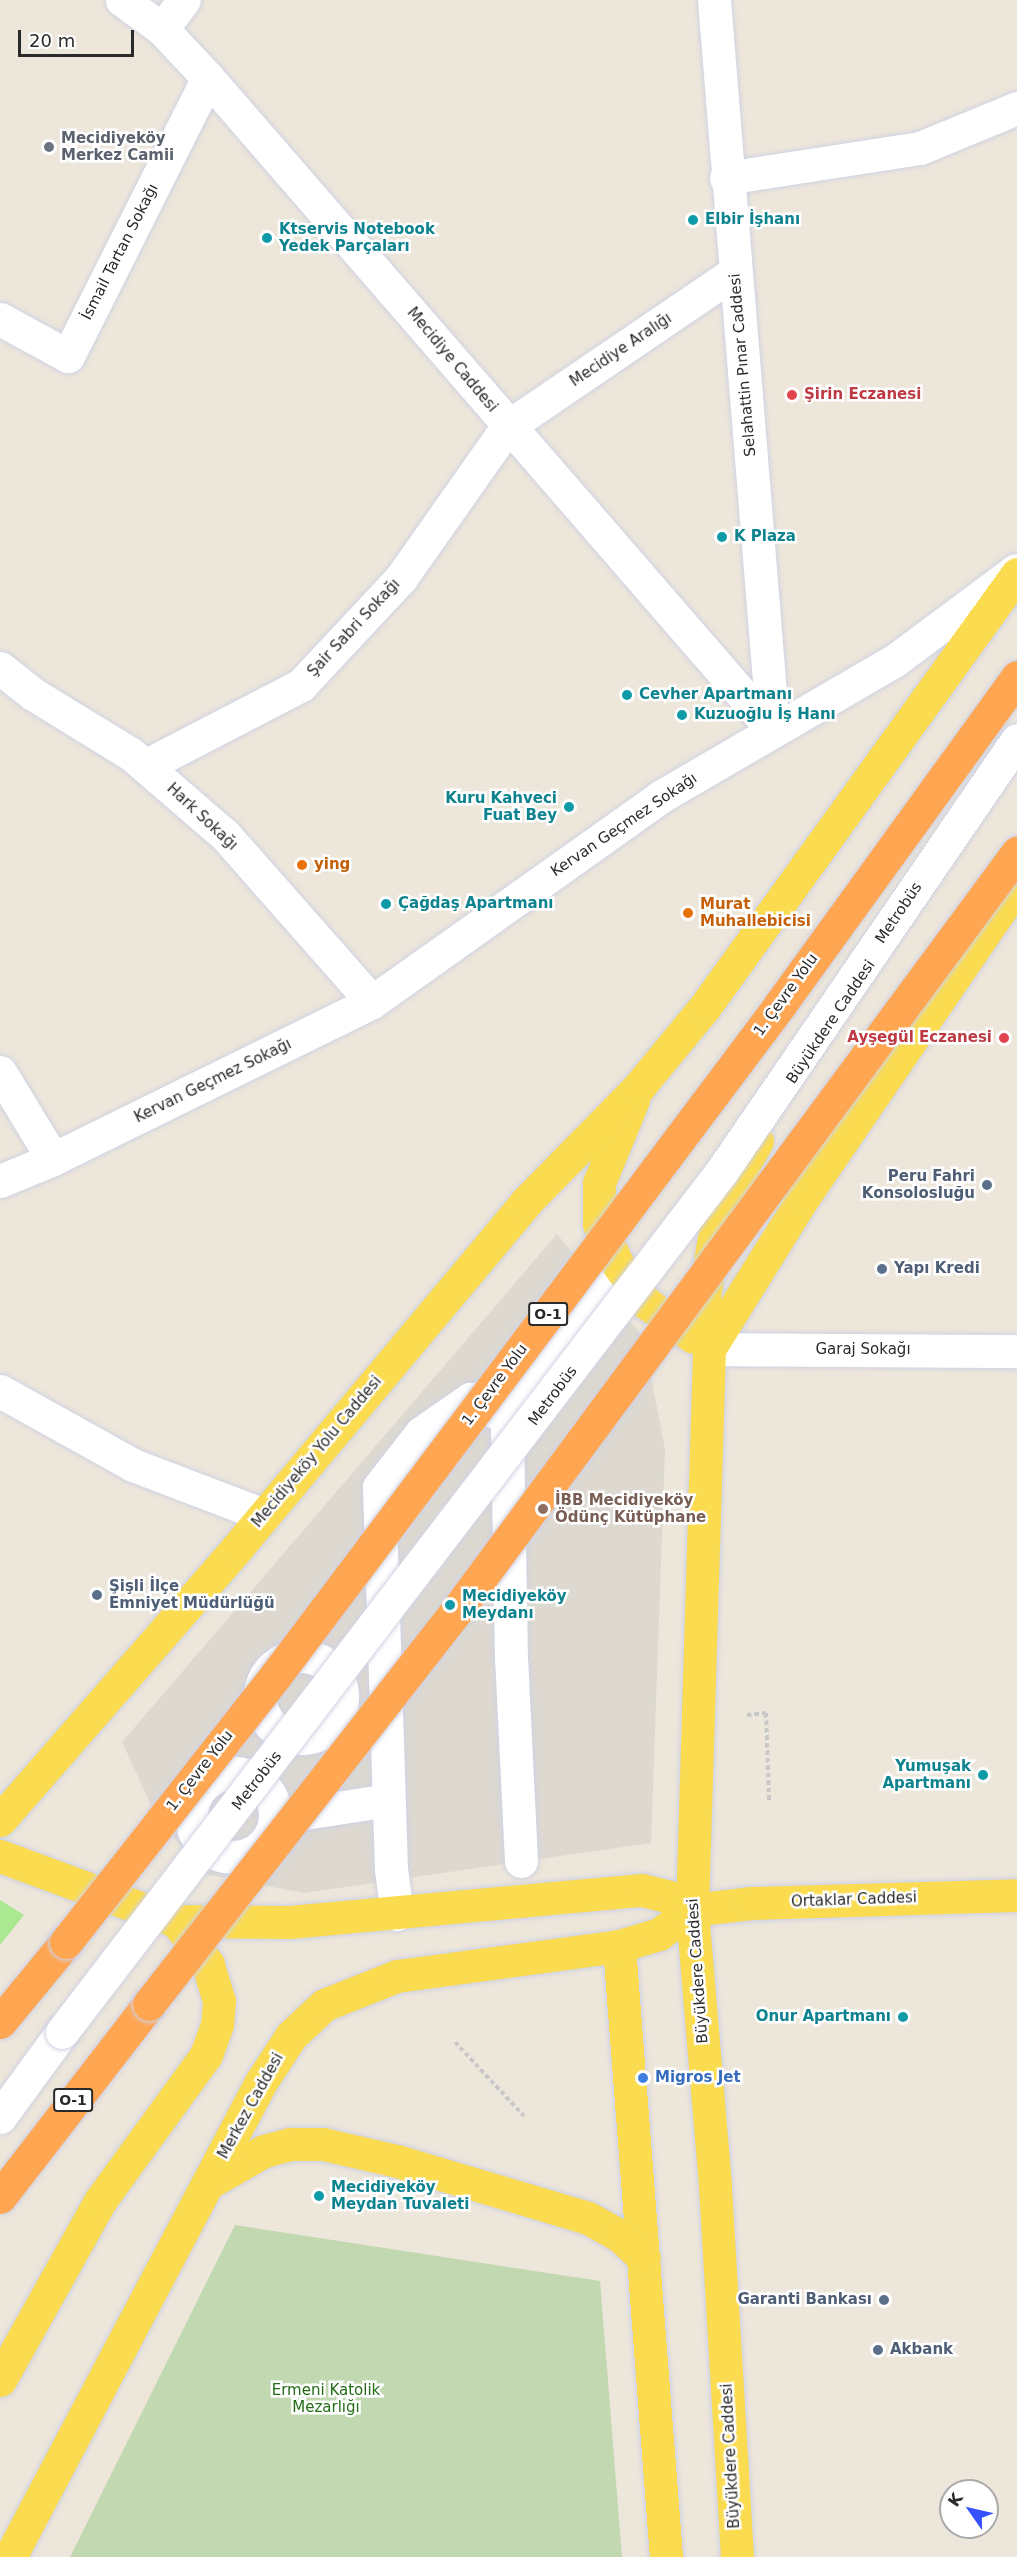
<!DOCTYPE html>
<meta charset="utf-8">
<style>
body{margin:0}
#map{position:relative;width:1017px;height:2557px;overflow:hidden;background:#ede6da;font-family:"DejaVu Sans",sans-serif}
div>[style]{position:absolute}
.green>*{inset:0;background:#abe892}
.cemetery>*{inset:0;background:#c2d8b0}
.plaza>*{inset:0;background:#ddd9d1}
.path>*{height:4px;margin-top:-2px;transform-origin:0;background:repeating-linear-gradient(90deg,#c8c8c8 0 4.5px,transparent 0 7.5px)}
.roads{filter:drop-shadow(0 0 2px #cfd2e4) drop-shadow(0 0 2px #cfd2e4)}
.minor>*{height:33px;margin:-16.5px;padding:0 16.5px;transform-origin:16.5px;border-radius:16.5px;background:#fff}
.minor>.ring{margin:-16.5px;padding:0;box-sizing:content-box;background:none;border:33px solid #fff;border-radius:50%}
.major>*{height:33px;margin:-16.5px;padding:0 16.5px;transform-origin:16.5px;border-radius:16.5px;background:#fbdc51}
.highway>*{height:33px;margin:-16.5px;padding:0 16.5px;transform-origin:16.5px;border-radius:16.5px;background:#ffa653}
.bridges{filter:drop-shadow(0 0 2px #cfd2e4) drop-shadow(0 0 2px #cfd2e4)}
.minor-bridge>*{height:33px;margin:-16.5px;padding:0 16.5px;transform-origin:16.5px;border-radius:16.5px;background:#fff}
.highway-bridge>*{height:33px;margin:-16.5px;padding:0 16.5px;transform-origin:16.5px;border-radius:16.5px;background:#ffa653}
.dots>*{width:16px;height:16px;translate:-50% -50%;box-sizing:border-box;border:3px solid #fff;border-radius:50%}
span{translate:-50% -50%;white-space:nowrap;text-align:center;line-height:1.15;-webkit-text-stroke:5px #fff;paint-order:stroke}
.shield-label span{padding:2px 4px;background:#fff;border:2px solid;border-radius:4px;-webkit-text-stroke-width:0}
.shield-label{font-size:14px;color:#2a2a2a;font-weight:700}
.worship-label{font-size:15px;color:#5b616d;font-weight:700}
.left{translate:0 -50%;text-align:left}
.culture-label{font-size:15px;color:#0d838f;font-weight:700}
.right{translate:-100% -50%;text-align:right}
.street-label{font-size:15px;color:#2a2a2a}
.health-label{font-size:15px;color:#be3a42;font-weight:700}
.food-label{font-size:15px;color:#c56008;font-weight:700}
.service-label{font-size:15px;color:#4e5e75;font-weight:700}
.education-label{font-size:15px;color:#785e54;font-weight:700}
.shop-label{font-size:15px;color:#366cbe;font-weight:700}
.park-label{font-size:15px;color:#226c14}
.north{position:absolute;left:939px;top:2479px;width:60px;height:60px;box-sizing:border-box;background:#fff;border:2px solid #aaa;border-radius:50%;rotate:304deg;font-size:16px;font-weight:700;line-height:24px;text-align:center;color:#2a2a2a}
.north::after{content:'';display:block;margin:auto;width:21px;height:27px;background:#3551ff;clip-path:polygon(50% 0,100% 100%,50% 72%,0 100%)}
.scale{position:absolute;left:18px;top:30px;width:116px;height:27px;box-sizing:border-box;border:3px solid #2a2a2a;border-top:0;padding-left:8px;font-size:18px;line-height:21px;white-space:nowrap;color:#2a2a2a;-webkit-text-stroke:4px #fff;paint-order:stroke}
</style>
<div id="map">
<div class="green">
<i style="clip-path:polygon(0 1900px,24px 1915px,0 1945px)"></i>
</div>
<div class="cemetery">
<i style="clip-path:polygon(235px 2225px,600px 2281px,622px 2557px,70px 2557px)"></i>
</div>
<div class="plaza">
<i style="clip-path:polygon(557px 1234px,644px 1338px,665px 1450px,651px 1843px,304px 1893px,205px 1874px,157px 1818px,122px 1742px)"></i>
</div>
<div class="path">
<i style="left:747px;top:1715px;width:19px;rotate:-6deg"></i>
<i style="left:766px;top:1713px;width:88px;rotate:88deg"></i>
<i style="left:455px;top:2042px;width:101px;rotate:47deg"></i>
</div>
<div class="roads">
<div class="minor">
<i style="left:122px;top:0;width:49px;rotate:35.9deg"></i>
<i style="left:162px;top:29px;width:67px;rotate:46.8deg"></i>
<i style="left:208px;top:78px;width:863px;rotate:49.09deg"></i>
<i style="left:714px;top:0;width:732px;rotate:85.38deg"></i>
<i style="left:162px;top:29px;width:36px;rotate:-53deg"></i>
<i style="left:726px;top:178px;width:196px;rotate:-8.8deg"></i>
<i style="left:920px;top:148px;width:105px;rotate:-22.4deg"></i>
<i style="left:0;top:319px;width:77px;rotate:28.6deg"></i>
<i style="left:68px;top:356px;width:311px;rotate:-63.3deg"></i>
<i style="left:0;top:668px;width:42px;rotate:38.2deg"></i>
<i style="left:33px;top:694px;width:115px;rotate:31.5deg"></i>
<i style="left:131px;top:754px;width:124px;rotate:40.8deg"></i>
<i style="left:225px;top:835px;width:222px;rotate:48.6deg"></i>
<i style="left:145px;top:766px;width:176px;rotate:-27.4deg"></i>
<i style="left:301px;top:685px;width:146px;rotate:-46.9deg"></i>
<i style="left:401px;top:578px;width:184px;rotate:-54.9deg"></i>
<i style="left:507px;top:427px;width:276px;rotate:-34.2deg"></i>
<i style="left:0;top:1072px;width:102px;rotate:58.7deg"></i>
<i style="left:0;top:1181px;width:57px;rotate:-22.5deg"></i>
<i style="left:53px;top:1159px;width:356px;rotate:-26.2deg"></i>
<i style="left:372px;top:1002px;width:354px;rotate:-35.4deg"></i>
<i style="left:660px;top:797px;width:271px;rotate:-30.2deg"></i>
<i style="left:894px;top:661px;width:152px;rotate:-36.7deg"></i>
<i style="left:709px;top:1349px;width:308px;rotate:0.4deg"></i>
<i style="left:0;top:1391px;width:152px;rotate:29.1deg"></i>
<i style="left:133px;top:1465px;width:140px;rotate:20.9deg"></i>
<i class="ring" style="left:260px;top:1656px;width:49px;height:49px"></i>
<i class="ring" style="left:191px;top:1773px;width:51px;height:51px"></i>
<i style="left:278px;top:1817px;width:112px;rotate:-8.7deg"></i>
<i style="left:521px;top:1861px;width:202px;rotate:-92.8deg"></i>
<i style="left:511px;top:1659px;width:241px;rotate:-91deg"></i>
<i style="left:507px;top:1418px;width:190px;rotate:-54.6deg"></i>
<i style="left:397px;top:1914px;width:45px;rotate:-97.6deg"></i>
<i style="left:391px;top:1869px;width:382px;rotate:-91.8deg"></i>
<i style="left:379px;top:1487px;width:68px;rotate:-52.1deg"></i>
<i style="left:421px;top:1433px;width:60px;rotate:-34.8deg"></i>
<i style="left:470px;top:1399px;width:27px;rotate:28deg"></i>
<i style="left:0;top:2117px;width:105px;rotate:-53.9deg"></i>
</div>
<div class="major">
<i style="left:633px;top:1100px;width:90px;rotate:112.3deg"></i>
<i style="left:599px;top:1183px;width:41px;rotate:90deg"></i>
<i style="left:599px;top:1224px;width:43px;rotate:65.2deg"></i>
<i style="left:617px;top:1263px;width:48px;rotate:54.3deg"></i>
<i style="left:645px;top:1302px;width:59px;rotate:36.1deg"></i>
<i style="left:709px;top:1349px;width:181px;rotate:-58.1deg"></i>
<i style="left:805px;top:1195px;width:376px;rotate:-55.6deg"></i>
<i style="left:0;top:1820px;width:361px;rotate:-48.9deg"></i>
<i style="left:237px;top:1548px;width:451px;rotate:-50.1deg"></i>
<i style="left:526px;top:1202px;width:160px;rotate:-45.5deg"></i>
<i style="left:638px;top:1088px;width:104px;rotate:-50.5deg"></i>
<i style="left:704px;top:1008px;width:535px;rotate:-54.2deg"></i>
<i style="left:0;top:1856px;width:188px;rotate:20.3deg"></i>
<i style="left:176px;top:1921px;width:113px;rotate:0.5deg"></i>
<i style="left:289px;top:1922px;width:354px;rotate:-5.2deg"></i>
<i style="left:642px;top:1890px;width:38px;rotate:14deg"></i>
<i style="left:679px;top:1899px;width:17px;rotate:40deg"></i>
<i style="left:619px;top:1946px;width:613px;rotate:85.6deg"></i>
<i style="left:210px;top:2182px;width:62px;rotate:-29.9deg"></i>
<i style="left:264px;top:2151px;width:28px;rotate:-15deg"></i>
<i style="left:291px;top:2144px;width:32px"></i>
<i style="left:323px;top:2144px;width:76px;rotate:12.9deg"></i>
<i style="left:397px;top:2161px;width:199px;rotate:16.6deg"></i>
<i style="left:588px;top:2218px;width:35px;rotate:29deg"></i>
<i style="left:619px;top:2235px;width:34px;rotate:43deg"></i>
<i style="left:0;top:2380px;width:205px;rotate:-60.8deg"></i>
<i style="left:100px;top:2201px;width:180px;rotate:-54deg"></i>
<i style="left:206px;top:2055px;width:32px;rotate:-70deg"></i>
<i style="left:217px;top:2025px;width:24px;rotate:-85deg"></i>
<i style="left:219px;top:2001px;width:39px;rotate:-107deg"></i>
<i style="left:208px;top:1964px;width:49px;rotate:-126.6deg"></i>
<i style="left:10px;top:2557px;width:537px;rotate:-62.15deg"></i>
<i style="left:261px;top:2082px;width:55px;rotate:-56.9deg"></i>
<i style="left:291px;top:2036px;width:45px;rotate:-43.2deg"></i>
<i style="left:324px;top:2005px;width:79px;rotate:-21.7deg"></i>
<i style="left:397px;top:1976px;width:224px;rotate:-7.7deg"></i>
<i style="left:619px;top:1946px;width:42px;rotate:-16.7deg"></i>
<i style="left:659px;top:1934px;width:41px;rotate:-36deg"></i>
<i style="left:692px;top:1910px;width:59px;rotate:-6.8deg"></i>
<i style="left:751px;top:1903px;width:266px;rotate:-1.7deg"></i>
<i style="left:737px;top:2557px;width:373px;rotate:-93.4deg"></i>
<i style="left:715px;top:2185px;width:276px;rotate:-94.8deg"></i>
<i style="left:692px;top:1910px;width:561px;rotate:-88.26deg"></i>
<i style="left:709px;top:1349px;width:53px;rotate:-95.4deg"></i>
<i style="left:704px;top:1296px;width:84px;rotate:-80.4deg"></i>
<i style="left:718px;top:1213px;width:82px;rotate:-61.6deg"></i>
</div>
<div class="highway">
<i style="left:0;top:2022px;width:104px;rotate:-50.5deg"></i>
<i style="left:0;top:2197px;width:244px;rotate:-52.3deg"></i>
</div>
</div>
<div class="bridges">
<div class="minor-bridge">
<i style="left:62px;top:2032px;width:1085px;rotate:-52.53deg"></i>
<i style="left:722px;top:1171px;width:522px;rotate:-55.61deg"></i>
</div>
<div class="highway-bridge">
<i style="left:66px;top:1942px;width:340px;rotate:-51.8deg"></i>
<i style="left:276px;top:1675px;width:472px;rotate:-53deg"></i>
<i style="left:560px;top:1298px;width:365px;rotate:-53.1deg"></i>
<i style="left:779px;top:1006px;width:406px;rotate:-54.1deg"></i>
<i style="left:149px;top:2004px;width:500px;rotate:-51.98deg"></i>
<i style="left:457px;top:1610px;width:942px;rotate:-53.51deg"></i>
</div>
</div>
<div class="dots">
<i style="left:49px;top:147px;background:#6b7280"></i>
<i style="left:693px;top:220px;background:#0f9aa8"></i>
<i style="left:267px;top:238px;background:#0f9aa8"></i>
<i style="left:792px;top:395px;background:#e0444e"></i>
<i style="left:722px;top:537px;background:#0f9aa8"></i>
<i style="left:627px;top:695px;background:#0f9aa8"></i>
<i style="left:682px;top:715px;background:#0f9aa8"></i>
<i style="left:569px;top:807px;background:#0f9aa8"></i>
<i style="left:302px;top:865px;background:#e8710a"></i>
<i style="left:386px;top:904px;background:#0f9aa8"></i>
<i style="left:688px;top:913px;background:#e8710a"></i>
<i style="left:1004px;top:1038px;background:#e0444e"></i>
<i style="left:987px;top:1185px;background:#5c6f8a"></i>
<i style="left:882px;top:1269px;background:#5c6f8a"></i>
<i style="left:543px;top:1509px;background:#8d6e63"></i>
<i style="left:97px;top:1595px;background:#5c6f8a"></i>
<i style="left:450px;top:1605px;background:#0f9aa8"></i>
<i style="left:983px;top:1775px;background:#0f9aa8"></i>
<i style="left:903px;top:2017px;background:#0f9aa8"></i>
<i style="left:643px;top:2078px;background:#3f7fe0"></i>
<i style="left:319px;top:2196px;background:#0f9aa8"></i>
<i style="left:884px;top:2300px;background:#5c6f8a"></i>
<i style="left:878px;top:2350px;background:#5c6f8a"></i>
</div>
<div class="shield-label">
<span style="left:548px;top:1314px">O-1</span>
<span style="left:73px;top:2100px">O-1</span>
</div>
<div class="worship-label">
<span class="left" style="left:61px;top:147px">Mecidiyeköy<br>Merkez Camii</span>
</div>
<div class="culture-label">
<span class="left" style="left:705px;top:220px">Elbir İşhanı</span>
<span class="left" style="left:279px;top:238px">Ktservis Notebook<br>Yedek Parçaları</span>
<span class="left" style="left:734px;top:537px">K Plaza</span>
<span class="left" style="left:639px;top:695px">Cevher Apartmanı</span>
<span class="left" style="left:694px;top:715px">Kuzuoğlu İş Hanı</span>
<span class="right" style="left:557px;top:807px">Kuru Kahveci<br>Fuat Bey</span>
<span class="left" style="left:398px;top:904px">Çağdaş Apartmanı</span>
<span class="left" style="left:462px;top:1605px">Mecidiyeköy<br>Meydanı</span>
<span class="right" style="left:971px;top:1775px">Yumuşak<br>Apartmanı</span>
<span class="right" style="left:891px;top:2017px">Onur Apartmanı</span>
<span class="left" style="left:331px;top:2196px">Mecidiyeköy<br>Meydan Tuvaleti</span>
</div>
<div class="street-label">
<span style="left:120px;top:252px;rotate:-63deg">İsmail Tartan Sokağı</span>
<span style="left:621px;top:350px;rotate:-34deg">Mecidiye Aralığı</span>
<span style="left:452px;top:360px;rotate:50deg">Mecidiye Caddesi</span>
<span style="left:743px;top:365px;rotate:-95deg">Selahattin Pınar Caddesi</span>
<span style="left:354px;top:628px;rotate:-47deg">Şair Sabri Sokağı</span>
<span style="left:202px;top:817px;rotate:43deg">Hark Sokağı</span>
<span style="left:624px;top:825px;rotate:-34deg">Kervan Geçmez Sokağı</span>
<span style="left:899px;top:913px;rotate:-56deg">Metrobüs</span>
<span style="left:786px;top:995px;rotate:-54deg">1. Çevre Yolu</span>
<span style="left:831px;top:1022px;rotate:-56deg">Büyükdere Caddesi</span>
<span style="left:213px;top:1081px;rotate:-26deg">Kervan Geçmez Sokağı</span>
<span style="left:863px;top:1350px">Garaj Sokağı</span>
<span style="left:495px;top:1385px;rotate:-53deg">1. Çevre Yolu</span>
<span style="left:553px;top:1396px;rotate:-53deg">Metrobüs</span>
<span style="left:317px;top:1452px;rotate:-50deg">Mecidiyeköy Yolu Caddesi</span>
<span style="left:200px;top:1771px;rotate:-52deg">1. Çevre Yolu</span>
<span style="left:257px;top:1781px;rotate:-52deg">Metrobüs</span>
<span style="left:854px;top:1900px;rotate:-2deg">Ortaklar Caddesi</span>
<span style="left:698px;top:1971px;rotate:-94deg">Büyükdere Caddesi</span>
<span style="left:251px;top:2106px;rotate:-61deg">Merkez Caddesi</span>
<span style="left:731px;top:2456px;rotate:-93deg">Büyükdere Caddesi</span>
</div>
<div class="health-label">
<span class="left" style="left:804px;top:395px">Şirin Eczanesi</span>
<span class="right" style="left:992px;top:1038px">Ayşegül Eczanesi</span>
</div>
<div class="food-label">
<span class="left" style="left:314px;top:865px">ying</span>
<span class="left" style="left:700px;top:913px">Murat<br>Muhallebicisi</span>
</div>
<div class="service-label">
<span class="right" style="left:975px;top:1185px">Peru Fahri<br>Konsolosluğu</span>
<span class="left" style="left:894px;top:1269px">Yapı Kredi</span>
<span class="left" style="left:109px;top:1595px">Şişli İlçe<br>Emniyet Müdürlüğü</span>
<span class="right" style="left:872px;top:2300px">Garanti Bankası</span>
<span class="left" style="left:890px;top:2350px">Akbank</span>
</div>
<div class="education-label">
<span class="left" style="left:555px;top:1509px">İBB Mecidiyeköy<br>Ödünç Kütüphane</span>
</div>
<div class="shop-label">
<span class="left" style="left:655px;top:2078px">Migros Jet</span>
</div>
<div class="park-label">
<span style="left:326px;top:2399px">Ermeni Katolik<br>Mezarlığı</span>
</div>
<div class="north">K</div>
<div class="scale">20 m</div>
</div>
